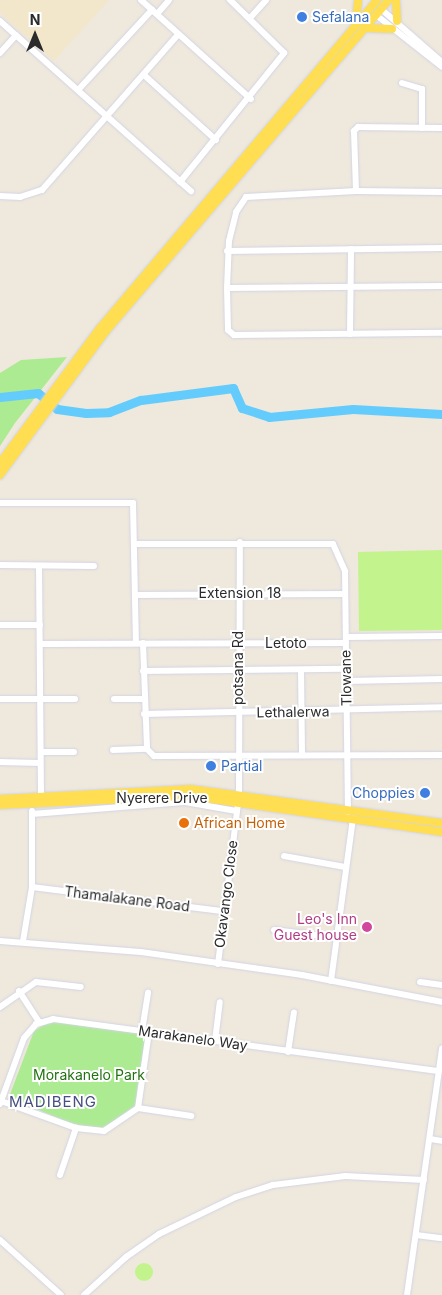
<!DOCTYPE html>
<style>
body{margin:0}
#map{position:relative;width:442px;height:1295px;overflow:hidden;background:#efe8dc;font-family:Inter,sans-serif}
div>[style]{position:absolute}
.education>*{inset:0;background:#f2e7ca}
.green>*{inset:0;background:#adeb93}
.pitch>*{inset:0;background:#c3f38d}
.round{border-radius:50%}
.river>*{height:9px;margin:-4.5px;padding:0 4.5px;transform-origin:4.5px;border-radius:4.5px;background:#64ccfc}
.roads{filter:drop-shadow(0 0 1px #d1d4e6) drop-shadow(0 0 1px #d1d4e6)}
.minor>*{height:6px;margin:-3px;padding:0 3px;transform-origin:3px;border-radius:3px;background:#fff}
.major>*{height:8px;margin:-4px;padding:0 4px;transform-origin:4px;border-radius:4px;background:#ffde51}
.dots>*{width:14px;height:14px;translate:-50% -50%;box-sizing:border-box;border:2px solid #fff;border-radius:50%}
span{translate:-50% -50%;white-space:nowrap;text-align:center;line-height:1.15;-webkit-text-stroke:4px #fff;paint-order:stroke}
.shop-label{font-size:14px;color:#366cbe}
.left{translate:0 -50%;text-align:left}
.right{translate:-100% -50%;text-align:right}
.street-label{font-size:14px;color:#2b2b2b}
.food-label{font-size:14px;color:#c56008}
.hotel-label{font-size:14px;color:#b23c85}
.park-label{font-size:14px;color:#227212}
.neighbourhood-label{font-size:15px;color:#464e82;letter-spacing:1px}
.north{position:absolute;left:10px;top:10px;width:50px;height:50px;-webkit-text-stroke:4px #fff;paint-order:stroke;rotate:0deg;font-size:14px;font-weight:700;line-height:20px;text-align:center;color:#2b2b2b}
.north::after{content:'';display:block;margin:auto;width:18px;height:22px;background:#2b2b2b;clip-path:polygon(50% 0,100% 100%,50% 72%,0 100%)}
</style>
<div id="map">
<div class="education">
<i style="clip-path:polygon(0 0,109px 0,54px 61px,0 13px)"></i>
</div>
<div class="green">
<i style="clip-path:polygon(67px 357px,15px 423px,0 446px,0 373px,21px 360px)"></i>
<i style="clip-path:polygon(53px 1019px,149px 1032px,138px 1108px,92px 1133px,9px 1097px,34px 1031px)"></i>
</div>
<div class="pitch">
<i style="clip-path:polygon(442px 550px,442px 630px,359px 631px,358px 552px)"></i>
<i class="round" style="left:135px;top:1263px;width:18px;height:18px"></i>
</div>
<div class="river">
<i style="left:0;top:397px;width:38px;rotate:-6deg"></i>
<i style="left:38px;top:393px;width:25px;rotate:40deg"></i>
<i style="left:57px;top:409px;width:29px;rotate:8deg"></i>
<i style="left:86px;top:413px;width:23px;rotate:-2deg"></i>
<i style="left:109px;top:412px;width:34px;rotate:-21deg"></i>
<i style="left:141px;top:400px;width:93px;rotate:-7.4deg"></i>
<i style="left:233px;top:388px;width:22px;rotate:66deg"></i>
<i style="left:242px;top:408px;width:28px;rotate:18deg"></i>
<i style="left:269px;top:417px;width:84px;rotate:-5.4deg"></i>
<i style="left:353px;top:409px;width:89px;rotate:3.2deg"></i>
</div>
<div class="roads">
<div class="minor">
<i style="left:141px;top:0;width:15px;rotate:42deg"></i>
<i style="left:381px;top:9px;width:81px;rotate:41deg"></i>
<i style="left:157px;top:14px;width:18px;rotate:-49deg"></i>
<i style="left:376px;top:15px;width:84px;rotate:38.2deg"></i>
<i style="left:250px;top:18px;width:24px;rotate:-48deg"></i>
<i style="left:0;top:21px;width:256px;rotate:41.7deg"></i>
<i style="left:0;top:53px;width:24px;rotate:-48deg"></i>
<i style="left:144px;top:75px;width:97px;rotate:42.1deg"></i>
<i style="left:402px;top:83px;width:21px;rotate:17deg"></i>
<i style="left:422px;top:89px;width:39px;rotate:90deg"></i>
<i style="left:79px;top:89px;width:108px;rotate:-47.3deg"></i>
<i style="left:152px;top:10px;width:133px;rotate:42deg"></i>
<i style="left:442px;top:128px;width:84px;rotate:-179.3deg"></i>
<i style="left:358px;top:127px;width:6px;rotate:135deg"></i>
<i style="left:354px;top:131px;width:60px;rotate:88.1deg"></i>
<i style="left:356px;top:191px;width:86px;rotate:0.7deg"></i>
<i style="left:180px;top:182px;width:166px;rotate:-51.1deg"></i>
<i style="left:284px;top:53px;width:76px;rotate:-135.5deg"></i>
<i style="left:0;top:196px;width:20px;rotate:3deg"></i>
<i style="left:20px;top:197px;width:23px;rotate:-18deg"></i>
<i style="left:42px;top:190px;width:205px;rotate:-48.8deg"></i>
<i style="left:227px;top:251px;width:215px;rotate:-0.8deg"></i>
<i style="left:442px;top:286px;width:215px;rotate:179.5deg"></i>
<i style="left:227px;top:288px;width:42px;rotate:88.6deg"></i>
<i style="left:228px;top:330px;width:8px;rotate:40deg"></i>
<i style="left:234px;top:335px;width:208px;rotate:-0.6deg"></i>
<i style="left:227px;top:288px;width:47px;rotate:-87.6deg"></i>
<i style="left:229px;top:241px;width:30px;rotate:-76deg"></i>
<i style="left:236px;top:212px;width:18px;rotate:-56deg"></i>
<i style="left:246px;top:197px;width:110px;rotate:-3.1deg"></i>
<i style="left:350px;top:334px;width:85px;rotate:-89.3deg"></i>
<i style="left:0;top:503px;width:133px"></i>
<i style="left:133px;top:503px;width:140px;rotate:88.8deg"></i>
<i style="left:134px;top:544px;width:199px"></i>
<i style="left:333px;top:544px;width:30px;rotate:66deg"></i>
<i style="left:345px;top:571px;width:241px;rotate:89.3deg"></i>
<i style="left:0;top:565px;width:94px;rotate:0.6deg"></i>
<i style="left:39px;top:566px;width:230px;rotate:89.5deg"></i>
<i style="left:135px;top:595px;width:209px;rotate:-0.3deg"></i>
<i style="left:0;top:625px;width:40px"></i>
<i style="left:346px;top:637px;width:96px;rotate:-0.6deg"></i>
<i style="left:143px;top:643px;width:106px;rotate:87.8deg"></i>
<i style="left:147px;top:749px;width:10px;rotate:45deg"></i>
<i style="left:154px;top:756px;width:288px;rotate:-0.2deg"></i>
<i style="left:40px;top:644px;width:306px;rotate:-0.2deg"></i>
<i style="left:301px;top:670px;width:85px;rotate:89.3deg"></i>
<i style="left:143px;top:671px;width:203px;rotate:-0.6deg"></i>
<i style="left:347px;top:681px;width:95px;rotate:-1.2deg"></i>
<i style="left:0;top:699px;width:75px"></i>
<i style="left:114px;top:699px;width:29px"></i>
<i style="left:144px;top:714px;width:298px;rotate:-1.3deg"></i>
<i style="left:113px;top:750px;width:34px;rotate:-2deg"></i>
<i style="left:41px;top:752px;width:33px"></i>
<i style="left:0;top:762px;width:40px;rotate:1.4deg"></i>
<i style="left:32px;top:814px;width:153px;rotate:-4.5deg"></i>
<i style="left:185px;top:802px;width:52px;rotate:10deg"></i>
<i style="left:284px;top:856px;width:62px;rotate:10.2deg"></i>
<i style="left:32px;top:887px;width:193px;rotate:7.2deg"></i>
<i style="left:274px;top:930px;width:64px;rotate:7.2deg"></i>
<i style="left:0;top:941px;width:141px;rotate:4.5deg"></i>
<i style="left:141px;top:952px;width:163px;rotate:8.1deg"></i>
<i style="left:302px;top:975px;width:143px;rotate:10.9deg"></i>
<i style="left:23px;top:941px;width:55px;rotate:-80.5deg"></i>
<i style="left:32px;top:887px;width:76px;rotate:-90deg"></i>
<i style="left:218px;top:964px;width:170px;rotate:-82.9deg"></i>
<i style="left:239px;top:795px;width:253px;rotate:-89.8deg"></i>
<i style="left:331px;top:981px;width:164px;rotate:-82.3deg"></i>
<i style="left:420px;top:982px;width:22px;rotate:8deg"></i>
<i style="left:19px;top:991px;width:37px;rotate:57deg"></i>
<i style="left:0;top:1007px;width:44px;rotate:-34.8deg"></i>
<i style="left:36px;top:982px;width:45px;rotate:6.3deg"></i>
<i style="left:142px;top:1031px;width:39px;rotate:-81deg"></i>
<i style="left:215px;top:1041px;width:39px;rotate:-83deg"></i>
<i style="left:288px;top:1052px;width:40px;rotate:-81.5deg"></i>
<i style="left:1px;top:1101px;width:80px;rotate:19.8deg"></i>
<i style="left:76px;top:1128px;width:28px;rotate:6deg"></i>
<i style="left:104px;top:1131px;width:41px;rotate:-34.1deg"></i>
<i style="left:138px;top:1108px;width:77px;rotate:-81.8deg"></i>
<i style="left:0;top:1104px;width:70px;rotate:-70deg"></i>
<i style="left:24px;top:1038px;width:18px;rotate:-49deg"></i>
<i style="left:36px;top:1024px;width:18px;rotate:-16deg"></i>
<i style="left:53px;top:1019px;width:389px;rotate:7.7deg"></i>
<i style="left:138px;top:1108px;width:54px;rotate:8.6deg"></i>
<i style="left:430px;top:1139px;width:12px;rotate:9deg"></i>
<i style="left:60px;top:1175px;width:50px;rotate:-71.2deg"></i>
<i style="left:416px;top:1235px;width:26px;rotate:7deg"></i>
<i style="left:0;top:1240px;width:82px;rotate:42deg"></i>
<i style="left:84px;top:1295px;width:57px;rotate:-42.1deg"></i>
<i style="left:126px;top:1257px;width:40px;rotate:-34.9deg"></i>
<i style="left:159px;top:1234px;width:85px;rotate:-25.7deg"></i>
<i style="left:236px;top:1197px;width:39px;rotate:-18deg"></i>
<i style="left:273px;top:1185px;width:73px;rotate:-7.1deg"></i>
<i style="left:345px;top:1176px;width:79px;rotate:2.9deg"></i>
<i style="left:407px;top:1295px;width:249px;rotate:-81.9deg"></i>
</div>
<div class="major">
<i style="left:396px;top:0;width:21px;rotate:87deg"></i>
<i style="left:356px;top:23px;width:23px;rotate:-85deg"></i>
<i style="left:364px;top:28px;width:28px;rotate:2deg"></i>
<i style="left:0;top:463px;width:168px;rotate:-53.5deg"></i>
<i style="left:100px;top:328px;width:429px;rotate:-49.8deg"></i>
<i style="left:0;top:475px;width:179px;rotate:-53.6deg"></i>
<i style="left:106px;top:331px;width:435px;rotate:-49.5deg"></i>
<i style="left:0;top:799px;width:191px;rotate:-3deg"></i>
<i style="left:191px;top:789px;width:253px;rotate:7.7deg"></i>
<i style="left:0;top:805px;width:190px;rotate:-2.7deg"></i>
<i style="left:190px;top:796px;width:255px;rotate:8.1deg"></i>
</div>
</div>
<div class="dots">
<i style="left:302px;top:17px;background:#3f7fe0"></i>
<i style="left:211px;top:766px;background:#3f7fe0"></i>
<i style="left:425px;top:793px;background:#3f7fe0"></i>
<i style="left:184px;top:823px;background:#e8710a"></i>
<i style="left:367px;top:927px;background:#d1479c"></i>
</div>
<div class="shop-label">
<span class="left" style="left:312px;top:17px">Sefalana</span>
<span class="left" style="left:221px;top:766px">Partial</span>
<span class="right" style="left:415px;top:793px">Choppies</span>
</div>
<div class="street-label">
<span style="left:240px;top:593px">Extension 18</span>
<span style="left:286px;top:643px">Letoto</span>
<span style="left:238px;top:668px;rotate:-90deg">potsana Rd</span>
<span style="left:346px;top:678px;rotate:-91deg">Tlowane</span>
<span style="left:293px;top:712px;rotate:-1deg">Lethalerwa</span>
<span style="left:162px;top:798px">Nyerere Drive</span>
<span style="left:226px;top:894px;rotate:-83deg">Okavango Close</span>
<span style="left:127px;top:899px;rotate:7deg">Thamalakane Road</span>
<span style="left:193px;top:1038px;rotate:8deg">Marakanelo Way</span>
</div>
<div class="food-label">
<span class="left" style="left:194px;top:823px">African Home</span>
</div>
<div class="hotel-label">
<span class="right" style="left:357px;top:927px">Leo's Inn<br>Guest house</span>
</div>
<div class="park-label">
<span style="left:89px;top:1075px">Morakanelo Park</span>
</div>
<div class="neighbourhood-label">
<span style="left:53px;top:1102px">MADIBENG</span>
</div>
<div class="north">N</div>
</div>
